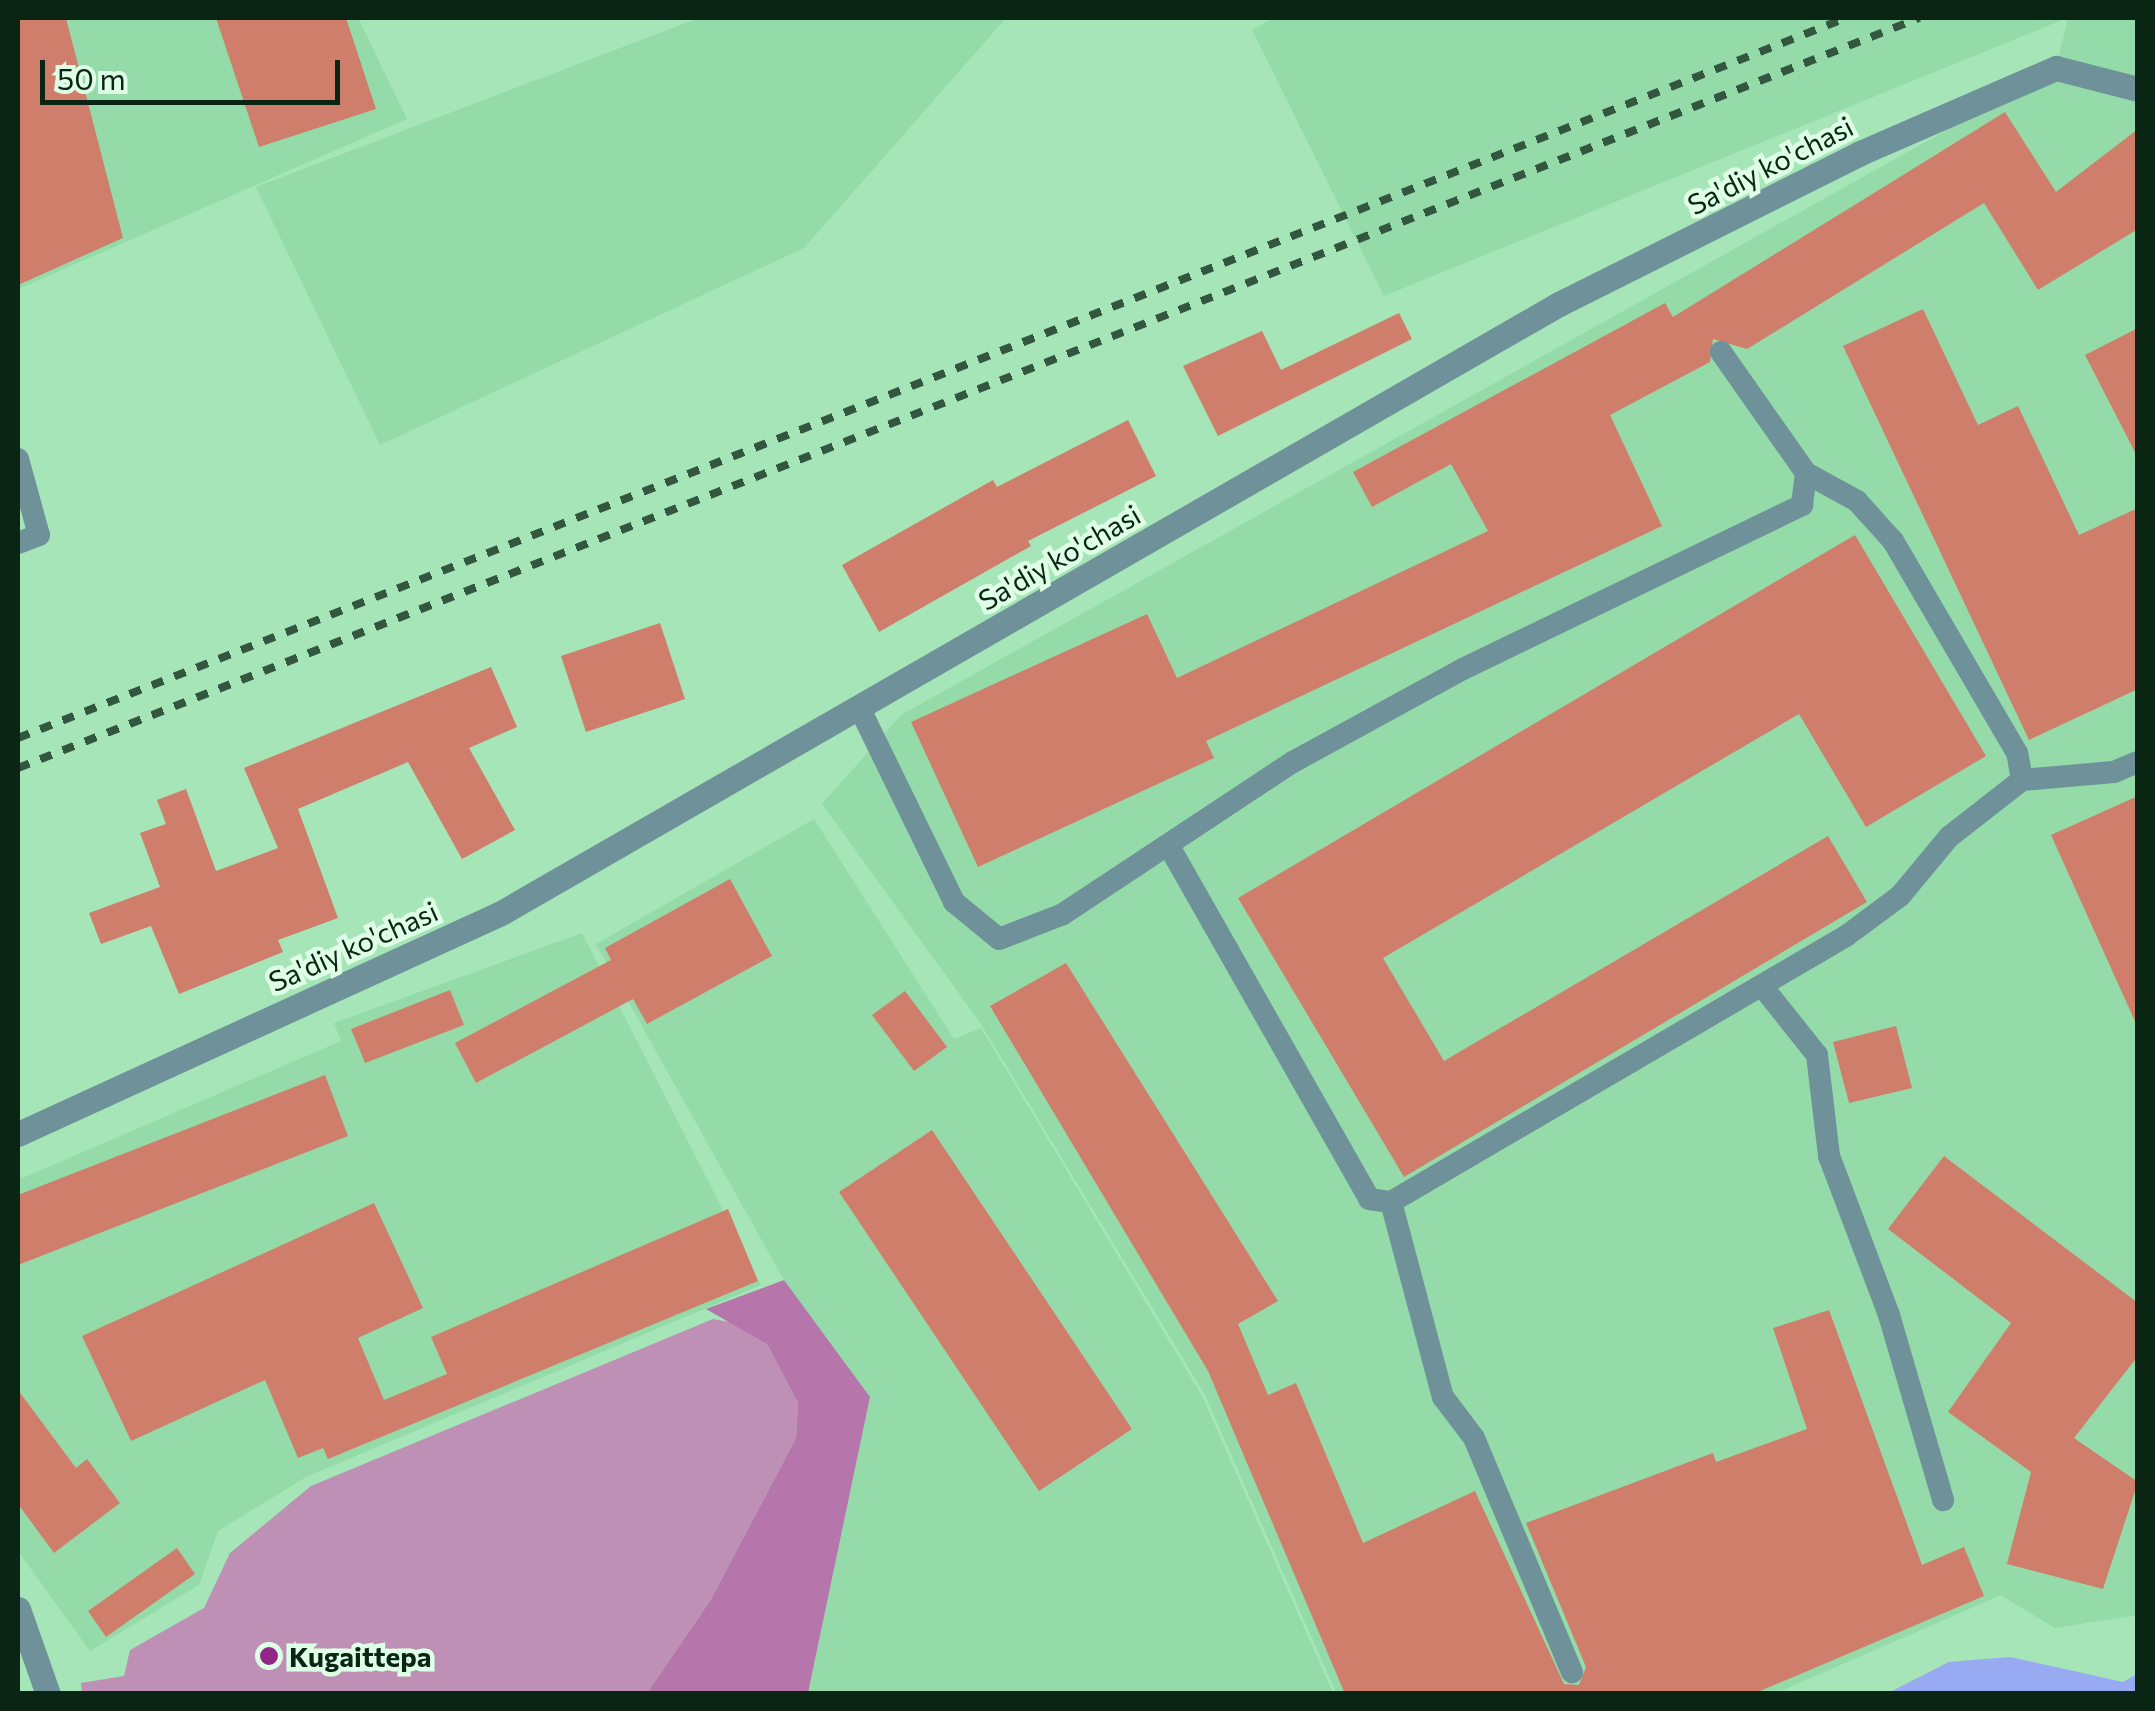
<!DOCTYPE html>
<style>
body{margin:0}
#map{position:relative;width:2155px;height:1711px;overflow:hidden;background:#a5e5b7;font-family:Commissioner,sans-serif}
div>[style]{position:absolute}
.built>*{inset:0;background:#94dba9}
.green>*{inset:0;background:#be90b6}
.forest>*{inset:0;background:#b676ab}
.water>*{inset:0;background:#98aaf2}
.building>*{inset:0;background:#d07e6c}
.service>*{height:22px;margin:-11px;padding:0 11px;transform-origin:11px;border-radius:11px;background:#6f929a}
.minor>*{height:25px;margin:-12.5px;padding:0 12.5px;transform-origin:12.5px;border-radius:12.5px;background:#6f929a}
.rail>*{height:8px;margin-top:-4px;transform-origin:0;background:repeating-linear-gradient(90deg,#33563f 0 12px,transparent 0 24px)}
.dots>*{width:28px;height:28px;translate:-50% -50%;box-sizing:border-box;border:5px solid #defee6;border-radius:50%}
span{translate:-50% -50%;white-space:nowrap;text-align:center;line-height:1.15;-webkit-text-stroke:9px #defee6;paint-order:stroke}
.street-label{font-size:28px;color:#0b2515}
.poi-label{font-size:28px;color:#0b2515;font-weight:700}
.left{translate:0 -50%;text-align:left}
.frame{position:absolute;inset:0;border:20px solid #0b2515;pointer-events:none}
.scale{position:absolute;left:40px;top:60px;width:300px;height:45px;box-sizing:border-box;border:5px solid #0b2515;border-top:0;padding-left:12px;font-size:30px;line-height:35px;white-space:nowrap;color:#0b2515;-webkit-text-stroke:8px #defee6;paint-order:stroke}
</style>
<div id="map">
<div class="built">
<i style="clip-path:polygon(18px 18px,358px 18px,407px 119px,18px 289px)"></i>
<i style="clip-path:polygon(699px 18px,1006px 18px,804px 248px,380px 445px,256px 187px)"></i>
<i style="clip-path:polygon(1274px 18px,2067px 18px,1384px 296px,1252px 30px)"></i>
<i style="clip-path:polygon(2068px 18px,2137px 18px,2137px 1615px,2055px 1628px,2001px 1595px,1776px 1693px,1336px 1693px,1205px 1395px,981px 1024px,822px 804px,901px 715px,2056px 69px)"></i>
<i style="clip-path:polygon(814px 819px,954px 1039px,981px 1028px,1202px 1396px,1333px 1693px,808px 1693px,870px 1397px,784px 1280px,596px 944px)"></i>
<i style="clip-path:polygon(582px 933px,761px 1285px,306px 1477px,218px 1531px,199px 1585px,90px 1651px,18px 1551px,18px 1180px,341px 1041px,334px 1023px)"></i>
</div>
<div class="green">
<i style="clip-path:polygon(713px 1319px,742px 1324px,767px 1344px,798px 1403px,796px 1438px,710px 1601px,647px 1693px,82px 1694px,81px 1683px,124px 1676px,130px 1650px,204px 1608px,230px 1553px,311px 1486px)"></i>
</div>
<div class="forest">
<i style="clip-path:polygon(784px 1280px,870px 1397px,808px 1693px,647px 1693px,710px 1601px,796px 1438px,798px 1403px,767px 1344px,706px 1309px)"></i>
</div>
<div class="water">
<i style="clip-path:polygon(2010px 1657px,2123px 1682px,2137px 1674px,2137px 1693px,1888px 1693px,1949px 1662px)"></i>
</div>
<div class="building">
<i style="clip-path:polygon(18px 18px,66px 18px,123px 238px,18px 285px)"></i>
<i style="clip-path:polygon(216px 18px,346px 18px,376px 109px,259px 147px)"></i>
<i style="clip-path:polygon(2005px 112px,2056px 192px,2138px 129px,2138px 229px,2038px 290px,1984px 203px,1747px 349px,1713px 339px,1710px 362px,1610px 415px,1662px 526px,1206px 741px,1214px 758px,978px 867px,911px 722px,1147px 614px,1177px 678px,1488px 531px,1451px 464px,1372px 507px,1353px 472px,1665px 303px,1673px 317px)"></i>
<i style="clip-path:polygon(1923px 309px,1978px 425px,2018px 406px,2079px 535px,2138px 508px,2138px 689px,2029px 740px,1843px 346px)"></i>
<i style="clip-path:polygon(1399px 313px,1412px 339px,1218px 436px,1183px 366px,1262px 331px,1281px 370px)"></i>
<i style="clip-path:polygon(2138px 328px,2138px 458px,2085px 355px)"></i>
<i style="clip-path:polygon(1128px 420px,1156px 476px,1028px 541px,1031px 546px,879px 632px,842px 565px,993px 480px,997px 487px)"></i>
<i style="clip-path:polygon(1855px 535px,1986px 756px,1866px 827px,1799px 714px,1383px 958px,1444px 1061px,1828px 836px,1867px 902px,1404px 1177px,1238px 898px)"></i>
<i style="clip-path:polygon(660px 623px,685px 699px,586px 732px,561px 656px)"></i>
<i style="clip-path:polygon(491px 667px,517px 727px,469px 748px,515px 830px,462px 859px,408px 762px,298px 809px,338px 918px,278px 940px,283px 952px,179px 994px,151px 926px,101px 944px,89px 913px,160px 887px,140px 833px,166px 824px,157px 800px,186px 789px,216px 871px,278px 848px,244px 768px)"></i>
<i style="clip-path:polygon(2138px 796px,2138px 1028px,2051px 835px)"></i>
<i style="clip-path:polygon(730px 879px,772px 956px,647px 1024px,633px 999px,476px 1083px,455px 1043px,611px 960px,605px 948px)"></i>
<i style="clip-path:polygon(1066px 963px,1278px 1301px,1238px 1324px,1268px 1395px,1296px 1383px,1363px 1543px,1475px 1491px,1564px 1684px,1579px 1685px,1586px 1667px,1526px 1523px,1713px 1453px,1716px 1462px,1807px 1429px,1773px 1328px,1829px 1310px,1922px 1565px,1964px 1547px,1984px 1596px,1753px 1694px,1345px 1694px,1208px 1371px,990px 1006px)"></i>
<i style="clip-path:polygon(450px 990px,464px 1025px,365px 1063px,351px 1029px)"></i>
<i style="clip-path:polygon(905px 991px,947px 1047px,914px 1071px,872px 1015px)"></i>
<i style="clip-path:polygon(1896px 1026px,1912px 1088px,1849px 1103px,1833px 1042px)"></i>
<i style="clip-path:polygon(325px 1075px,348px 1136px,18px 1265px,18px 1195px)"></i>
<i style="clip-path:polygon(932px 1130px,1132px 1429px,1039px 1491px,839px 1192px)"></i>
<i style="clip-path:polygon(1944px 1156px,2138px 1303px,2138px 1356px,2074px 1438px,2138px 1482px,2103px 1589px,2007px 1564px,2031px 1472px,1948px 1412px,2011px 1323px,1888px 1229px)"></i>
<i style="clip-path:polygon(374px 1203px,423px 1308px,358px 1338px,384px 1400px,447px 1374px,431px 1337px,728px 1209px,758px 1281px,328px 1459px,323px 1448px,298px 1458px,265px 1380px,131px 1441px,82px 1336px)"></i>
<i style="clip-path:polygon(18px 1390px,76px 1468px,87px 1459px,120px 1503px,54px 1553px,18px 1504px)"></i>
<i style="clip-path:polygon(177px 1548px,195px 1574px,106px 1637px,88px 1611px)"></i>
</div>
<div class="service">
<i style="left:18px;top:459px;width:79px;rotate:74.6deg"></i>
<i style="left:39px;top:535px;width:22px;rotate:159deg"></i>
<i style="left:859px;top:707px;width:217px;rotate:64deg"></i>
<i style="left:954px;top:902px;width:58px;rotate:39.4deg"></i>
<i style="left:999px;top:939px;width:69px;rotate:-21.3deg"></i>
<i style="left:1063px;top:914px;width:276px;rotate:-33.5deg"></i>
<i style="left:1293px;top:762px;width:194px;rotate:-28.7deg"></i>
<i style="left:1463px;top:669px;width:377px;rotate:-25.8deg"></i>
<i style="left:1802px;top:505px;width:32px;rotate:-83deg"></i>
<i style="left:1806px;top:473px;width:148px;rotate:-125.1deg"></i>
<i style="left:2022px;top:780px;width:92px;rotate:-5deg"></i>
<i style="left:2114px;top:772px;width:26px;rotate:-23deg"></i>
<i style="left:1170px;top:848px;width:403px;rotate:60.4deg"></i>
<i style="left:1369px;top:1199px;width:22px;rotate:8deg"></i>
<i style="left:1391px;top:1202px;width:527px;rotate:-30.31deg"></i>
<i style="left:1846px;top:936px;width:67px;rotate:-36.5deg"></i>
<i style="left:1900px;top:896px;width:77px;rotate:-50.3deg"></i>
<i style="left:1949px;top:837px;width:93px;rotate:-38deg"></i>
<i style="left:2022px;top:780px;width:27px;rotate:-100deg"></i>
<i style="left:2017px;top:753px;width:246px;rotate:-120.3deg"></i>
<i style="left:1893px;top:541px;width:54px;rotate:-132deg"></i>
<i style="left:1857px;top:501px;width:58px;rotate:-151.2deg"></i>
<i style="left:1762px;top:986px;width:88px;rotate:51.4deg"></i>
<i style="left:1817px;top:1055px;width:102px;rotate:83.2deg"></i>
<i style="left:1829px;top:1156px;width:170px;rotate:69.3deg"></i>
<i style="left:1889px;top:1315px;width:193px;rotate:73.7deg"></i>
<i style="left:1391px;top:1202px;width:202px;rotate:75.1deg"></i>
<i style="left:1443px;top:1397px;width:51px;rotate:52.9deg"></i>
<i style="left:1474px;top:1438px;width:254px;rotate:67.3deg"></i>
</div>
<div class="minor">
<i style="left:18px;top:1134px;width:531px;rotate:-24.59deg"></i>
<i style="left:501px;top:913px;width:1221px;rotate:-29.93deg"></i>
<i style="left:1559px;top:304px;width:335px;rotate:-26.6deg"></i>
<i style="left:1858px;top:154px;width:216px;rotate:-23.5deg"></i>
<i style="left:2056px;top:68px;width:85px;rotate:14.4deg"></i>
<i style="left:18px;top:1609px;width:90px;rotate:70.6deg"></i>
</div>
<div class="rail">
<i style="left:18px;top:738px;width:1965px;rotate:-21.5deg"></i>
<i style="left:18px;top:768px;width:2044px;rotate:-21.53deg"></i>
</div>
<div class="dots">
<i style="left:269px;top:1656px;background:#942688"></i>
</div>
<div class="street-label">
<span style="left:1770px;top:165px;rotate:-27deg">Sa'diy ko'chasi</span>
<span style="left:1059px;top:557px;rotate:-30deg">Sa'diy ko'chasi</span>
<span style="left:353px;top:946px;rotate:-24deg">Sa'diy ko'chasi</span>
</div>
<div class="poi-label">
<span class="left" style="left:289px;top:1656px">Kugaittepa</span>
</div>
<div class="frame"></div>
<div class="scale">50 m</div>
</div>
